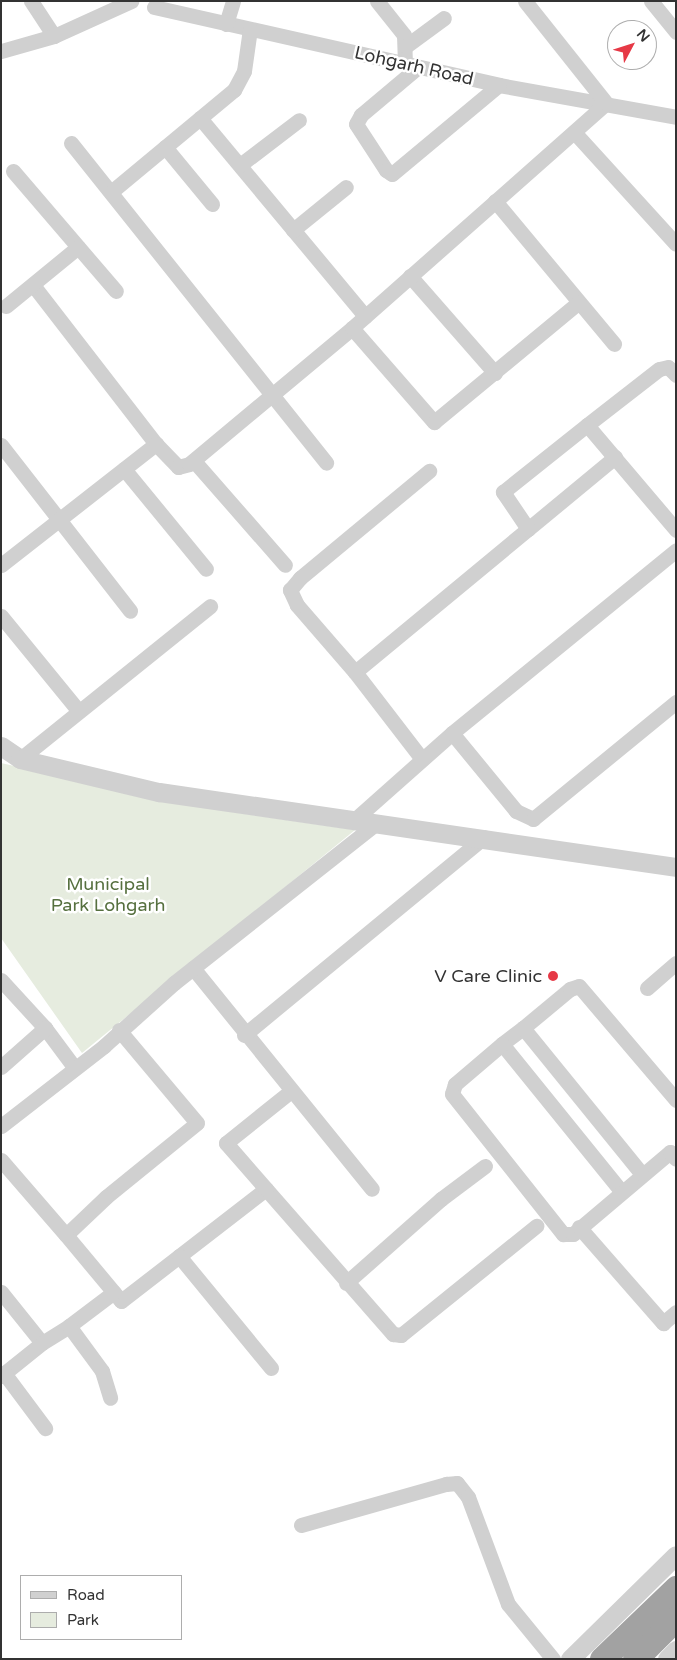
<!DOCTYPE html>
<style>
body{margin:0}
#map{position:relative;width:677px;height:1660px;overflow:hidden;background:#fff;font-family:"Varela Round",sans-serif}
div>[style]{position:absolute}
.green>*{inset:0;background:#e6ecdf}
.minor>*{height:15px;margin:-7.5px;padding:0 7.5px;transform-origin:7.5px;border-radius:7.5px;background:#d0d0d0}
.tertiary>*{height:19px;margin:-9.5px;padding:0 9.5px;transform-origin:9.5px;border-radius:9.5px;background:#d0d0d0}
.trunk>*{height:25px;margin:-12.5px;padding:0 12.5px;transform-origin:12.5px;border-radius:12.5px;background:#a2a2a2}
.dots>*{width:14px;height:14px;translate:-50% -50%;box-sizing:border-box;border:2px solid #fff;border-radius:50%}
span{translate:-50% -50%;white-space:nowrap;text-align:center;line-height:1.15;-webkit-text-stroke:5px #fff;paint-order:stroke}
.street-label{font-size:18px;color:#333}
.park-label{font-size:18px;color:#56703f}
.poi-label{font-size:18px;color:#333}
.right{translate:-100% -50%;text-align:right}
.frame{position:absolute;inset:0;border:2px solid #333;pointer-events:none}
.legend{position:absolute;left:20px;top:1575px;width:162px;height:65px;box-sizing:border-box;background:#fff;border:1px solid #adadad;margin:0;padding:6px 9px;list-style:none;font-size:15px;color:#333}
.legend li{display:flex;align-items:center;gap:10px;height:25px}
.legend b{width:25px;border:1px solid #adadad}
.north{position:absolute;left:607px;top:20px;width:50px;height:50px;box-sizing:border-box;background:#fff;border:1px solid #adadad;border-radius:50%;rotate:50deg;font-size:14px;font-weight:700;line-height:20px;text-align:center;color:#333}
.north::after{content:'';display:block;margin:auto;width:18px;height:22px;background:#e63946;clip-path:polygon(50% 0,100% 100%,50% 72%,0 100%)}
</style>
<div id="map">
<div class="green">
<i style="clip-path:polygon(1px 763px,185px 805px,355px 830px,82px 1053px,1px 938px)"></i>
</div>
<div class="minor">
<i style="left:31px;top:1px;width:42px;rotate:56.7deg"></i>
<i style="left:377px;top:1px;width:43px;rotate:51.5deg"></i>
<i style="left:404px;top:35px;width:29px;rotate:88deg"></i>
<i style="left:651px;top:1px;width:40px;rotate:51deg"></i>
<i style="left:154px;top:7px;width:354px;rotate:12.7deg"></i>
<i style="left:499px;top:85px;width:180px;rotate:10.2deg"></i>
<i style="left:226px;top:24px;width:24px;rotate:-73deg"></i>
<i style="left:406px;top:46px;width:47px;rotate:-36.4deg"></i>
<i style="left:1px;top:51px;width:55px;rotate:-15.8deg"></i>
<i style="left:54px;top:36px;width:85px;rotate:-24.4deg"></i>
<i style="left:418px;top:67px;width:75px;rotate:139.9deg"></i>
<i style="left:361px;top:115px;width:10px;rotate:119deg"></i>
<i style="left:356px;top:124px;width:55px;rotate:56.9deg"></i>
<i style="left:386px;top:170px;width:7px;rotate:34deg"></i>
<i style="left:392px;top:174px;width:139px;rotate:-39.8deg"></i>
<i style="left:200px;top:118px;width:258px;rotate:50.2deg"></i>
<i style="left:574px;top:132px;width:151px;rotate:47.7deg"></i>
<i style="left:71px;top:143px;width:409px;rotate:51.4deg"></i>
<i style="left:165px;top:147px;width:74px;rotate:50.5deg"></i>
<i style="left:240px;top:165px;width:74px;rotate:-37.3deg"></i>
<i style="left:13px;top:171px;width:158px;rotate:49.4deg"></i>
<i style="left:111px;top:192px;width:160px;rotate:-39.7deg"></i>
<i style="left:234px;top:90px;width:21px;rotate:-62deg"></i>
<i style="left:244px;top:71px;width:42px;rotate:-81.9deg"></i>
<i style="left:495px;top:201px;width:186px;rotate:50.2deg"></i>
<i style="left:293px;top:230px;width:68px;rotate:-39.1deg"></i>
<i style="left:410px;top:276px;width:129px;rotate:48.8deg"></i>
<i style="left:33px;top:285px;width:201px;rotate:52.3deg"></i>
<i style="left:6px;top:306px;width:93px;rotate:-39.3deg"></i>
<i style="left:352px;top:328px;width:125px;rotate:48.9deg"></i>
<i style="left:434px;top:422px;width:187px;rotate:-39.6deg"></i>
<i style="left:676px;top:375px;width:11px;rotate:-135deg"></i>
<i style="left:668px;top:367px;width:9px;rotate:167deg"></i>
<i style="left:659px;top:369px;width:91px;rotate:142.1deg"></i>
<i style="left:587px;top:425px;width:138px;rotate:49.7deg"></i>
<i style="left:1px;top:445px;width:210px;rotate:52.1deg"></i>
<i style="left:194px;top:461px;width:138px;rotate:48.8deg"></i>
<i style="left:124px;top:469px;width:129px;rotate:50.6deg"></i>
<i style="left:528px;top:529px;width:113px;rotate:-39.6deg"></i>
<i style="left:1px;top:565px;width:197px;rotate:-38deg"></i>
<i style="left:156px;top:444px;width:32px;rotate:46deg"></i>
<i style="left:178px;top:467px;width:11px;rotate:-15deg"></i>
<i style="left:189px;top:464px;width:212px;rotate:-39.8deg"></i>
<i style="left:352px;top:328px;width:339px;rotate:-41.5deg"></i>
<i style="left:606px;top:103px;width:130px;rotate:-128.5deg"></i>
<i style="left:1px;top:616px;width:122px;rotate:50.7deg"></i>
<i style="left:355px;top:672px;width:224px;rotate:-39.6deg"></i>
<i style="left:528px;top:529px;width:45px;rotate:-124deg"></i>
<i style="left:503px;top:492px;width:107px;rotate:-38.6deg"></i>
<i style="left:452px;top:733px;width:101px;rotate:50.6deg"></i>
<i style="left:516px;top:811px;width:19px;rotate:25deg"></i>
<i style="left:533px;top:819px;width:185px;rotate:-39.3deg"></i>
<i style="left:20px;top:759px;width:244px;rotate:-38.8deg"></i>
<i style="left:422px;top:759px;width:110px;rotate:-127.6deg"></i>
<i style="left:355px;top:672px;width:89px;rotate:-130.9deg"></i>
<i style="left:297px;top:605px;width:17px;rotate:-115deg"></i>
<i style="left:290px;top:590px;width:16px;rotate:-50deg"></i>
<i style="left:300px;top:578px;width:168px;rotate:-39.7deg"></i>
<i style="left:353px;top:821px;width:132px;rotate:-41.6deg"></i>
<i style="left:452px;top:733px;width:289px;rotate:-39.2deg"></i>
<i style="left:193px;top:968px;width:284px;rotate:51deg"></i>
<i style="left:1px;top:980px;width:65px;rotate:47.5deg"></i>
<i style="left:45px;top:1028px;width:49px;rotate:53.4deg"></i>
<i style="left:647px;top:988px;width:38px;rotate:-41deg"></i>
<i style="left:523px;top:1028px;width:26px;rotate:143deg"></i>
<i style="left:502px;top:1044px;width:189px;rotate:51deg"></i>
<i style="left:119px;top:1030px;width:121px;rotate:50deg"></i>
<i style="left:197px;top:1123px;width:117px;rotate:140.9deg"></i>
<i style="left:106px;top:1197px;width:55px;rotate:136.5deg"></i>
<i style="left:66px;top:1235px;width:86px;rotate:50.2deg"></i>
<i style="left:121px;top:1301px;width:183px;rotate:-37.7deg"></i>
<i style="left:266px;top:1189px;width:193px;rotate:48.8deg"></i>
<i style="left:393px;top:1334px;width:8px;rotate:7deg"></i>
<i style="left:401px;top:1335px;width:174px;rotate:-38.9deg"></i>
<i style="left:244px;top:1035px;width:311px;rotate:-39.5deg"></i>
<i style="left:502px;top:1044px;width:62px;rotate:139.6deg"></i>
<i style="left:455px;top:1084px;width:10px;rotate:107deg"></i>
<i style="left:452px;top:1094px;width:179px;rotate:51.6deg"></i>
<i style="left:563px;top:1234px;width:10px"></i>
<i style="left:573px;top:1234px;width:127px;rotate:-40.2deg"></i>
<i style="left:670px;top:1152px;width:9px;rotate:49deg"></i>
<i style="left:1px;top:1067px;width:59px;rotate:-41.6deg"></i>
<i style="left:1px;top:1126px;width:130px;rotate:-37.8deg"></i>
<i style="left:104px;top:1046px;width:94px;rotate:-42deg"></i>
<i style="left:174px;top:983px;width:256px;rotate:-38.3deg"></i>
<i style="left:1px;top:1160px;width:99px;rotate:49.1deg"></i>
<i style="left:641px;top:1173px;width:187px;rotate:-129.1deg"></i>
<i style="left:523px;top:1028px;width:61px;rotate:-39.7deg"></i>
<i style="left:570px;top:989px;width:9px;rotate:-18deg"></i>
<i style="left:579px;top:986px;width:150px;rotate:49.6deg"></i>
<i style="left:266px;top:1189px;width:61px;rotate:-131deg"></i>
<i style="left:226px;top:1143px;width:83px;rotate:-38.7deg"></i>
<i style="left:579px;top:1227px;width:128px;rotate:48.8deg"></i>
<i style="left:663px;top:1323px;width:17px;rotate:-40deg"></i>
<i style="left:179px;top:1256px;width:145px;rotate:50.6deg"></i>
<i style="left:346px;top:1283px;width:127px;rotate:-41.5deg"></i>
<i style="left:441px;top:1199px;width:55px;rotate:-36.9deg"></i>
<i style="left:1px;top:1292px;width:65px;rotate:51.2deg"></i>
<i style="left:42px;top:1343px;width:53px;rotate:141.2deg"></i>
<i style="left:69px;top:1326px;width:56px;rotate:-37.1deg"></i>
<i style="left:42px;top:1343px;width:32px;rotate:-32deg"></i>
<i style="left:69px;top:1326px;width:56px;rotate:53.7deg"></i>
<i style="left:102px;top:1371px;width:28px;rotate:73deg"></i>
<i style="left:4px;top:1373px;width:69px;rotate:53.3deg"></i>
<i style="left:301px;top:1525px;width:151px;rotate:-15.8deg"></i>
<i style="left:446px;top:1484px;width:11px;rotate:-5deg"></i>
<i style="left:457px;top:1483px;width:18px;rotate:52deg"></i>
<i style="left:468px;top:1497px;width:114px;rotate:69.5deg"></i>
<i style="left:508px;top:1604px;width:71px;rotate:50.7deg"></i>
</div>
<div class="tertiary">
<i style="left:1px;top:746px;width:23px;rotate:34deg"></i>
<i style="left:20px;top:759px;width:143px;rotate:13.4deg"></i>
<i style="left:159px;top:792px;width:522px;rotate:8.25deg"></i>
<i style="left:570px;top:1659px;width:148px;rotate:-44.5deg"></i>
<i style="left:667px;top:1659px;width:13px;rotate:-45deg"></i>
</div>
<div class="trunk">
<i style="left:602px;top:1659px;width:103px;rotate:-43.8deg"></i>
<i style="left:635px;top:1659px;width:58px;rotate:-45deg"></i>
</div>
<div class="dots">
<i style="left:553px;top:976px;background:#e63946"></i>
</div>
<div class="street-label">
<span style="left:414px;top:66px;rotate:13deg">Lohgarh Road</span>
</div>
<div class="park-label">
<span style="left:108px;top:895px">Municipal<br>Park Lohgarh</span>
</div>
<div class="poi-label">
<span class="right" style="left:542px;top:976px">V Care Clinic</span>
</div>
<div class="frame"></div>
<ul class="legend">
<li><b style="height:6px;background:#d0d0d0"></b>Road</li>
<li><b style="height:14px;background:#e6ecdf"></b>Park</li>
</ul>
<div class="north">N</div>
</div>
